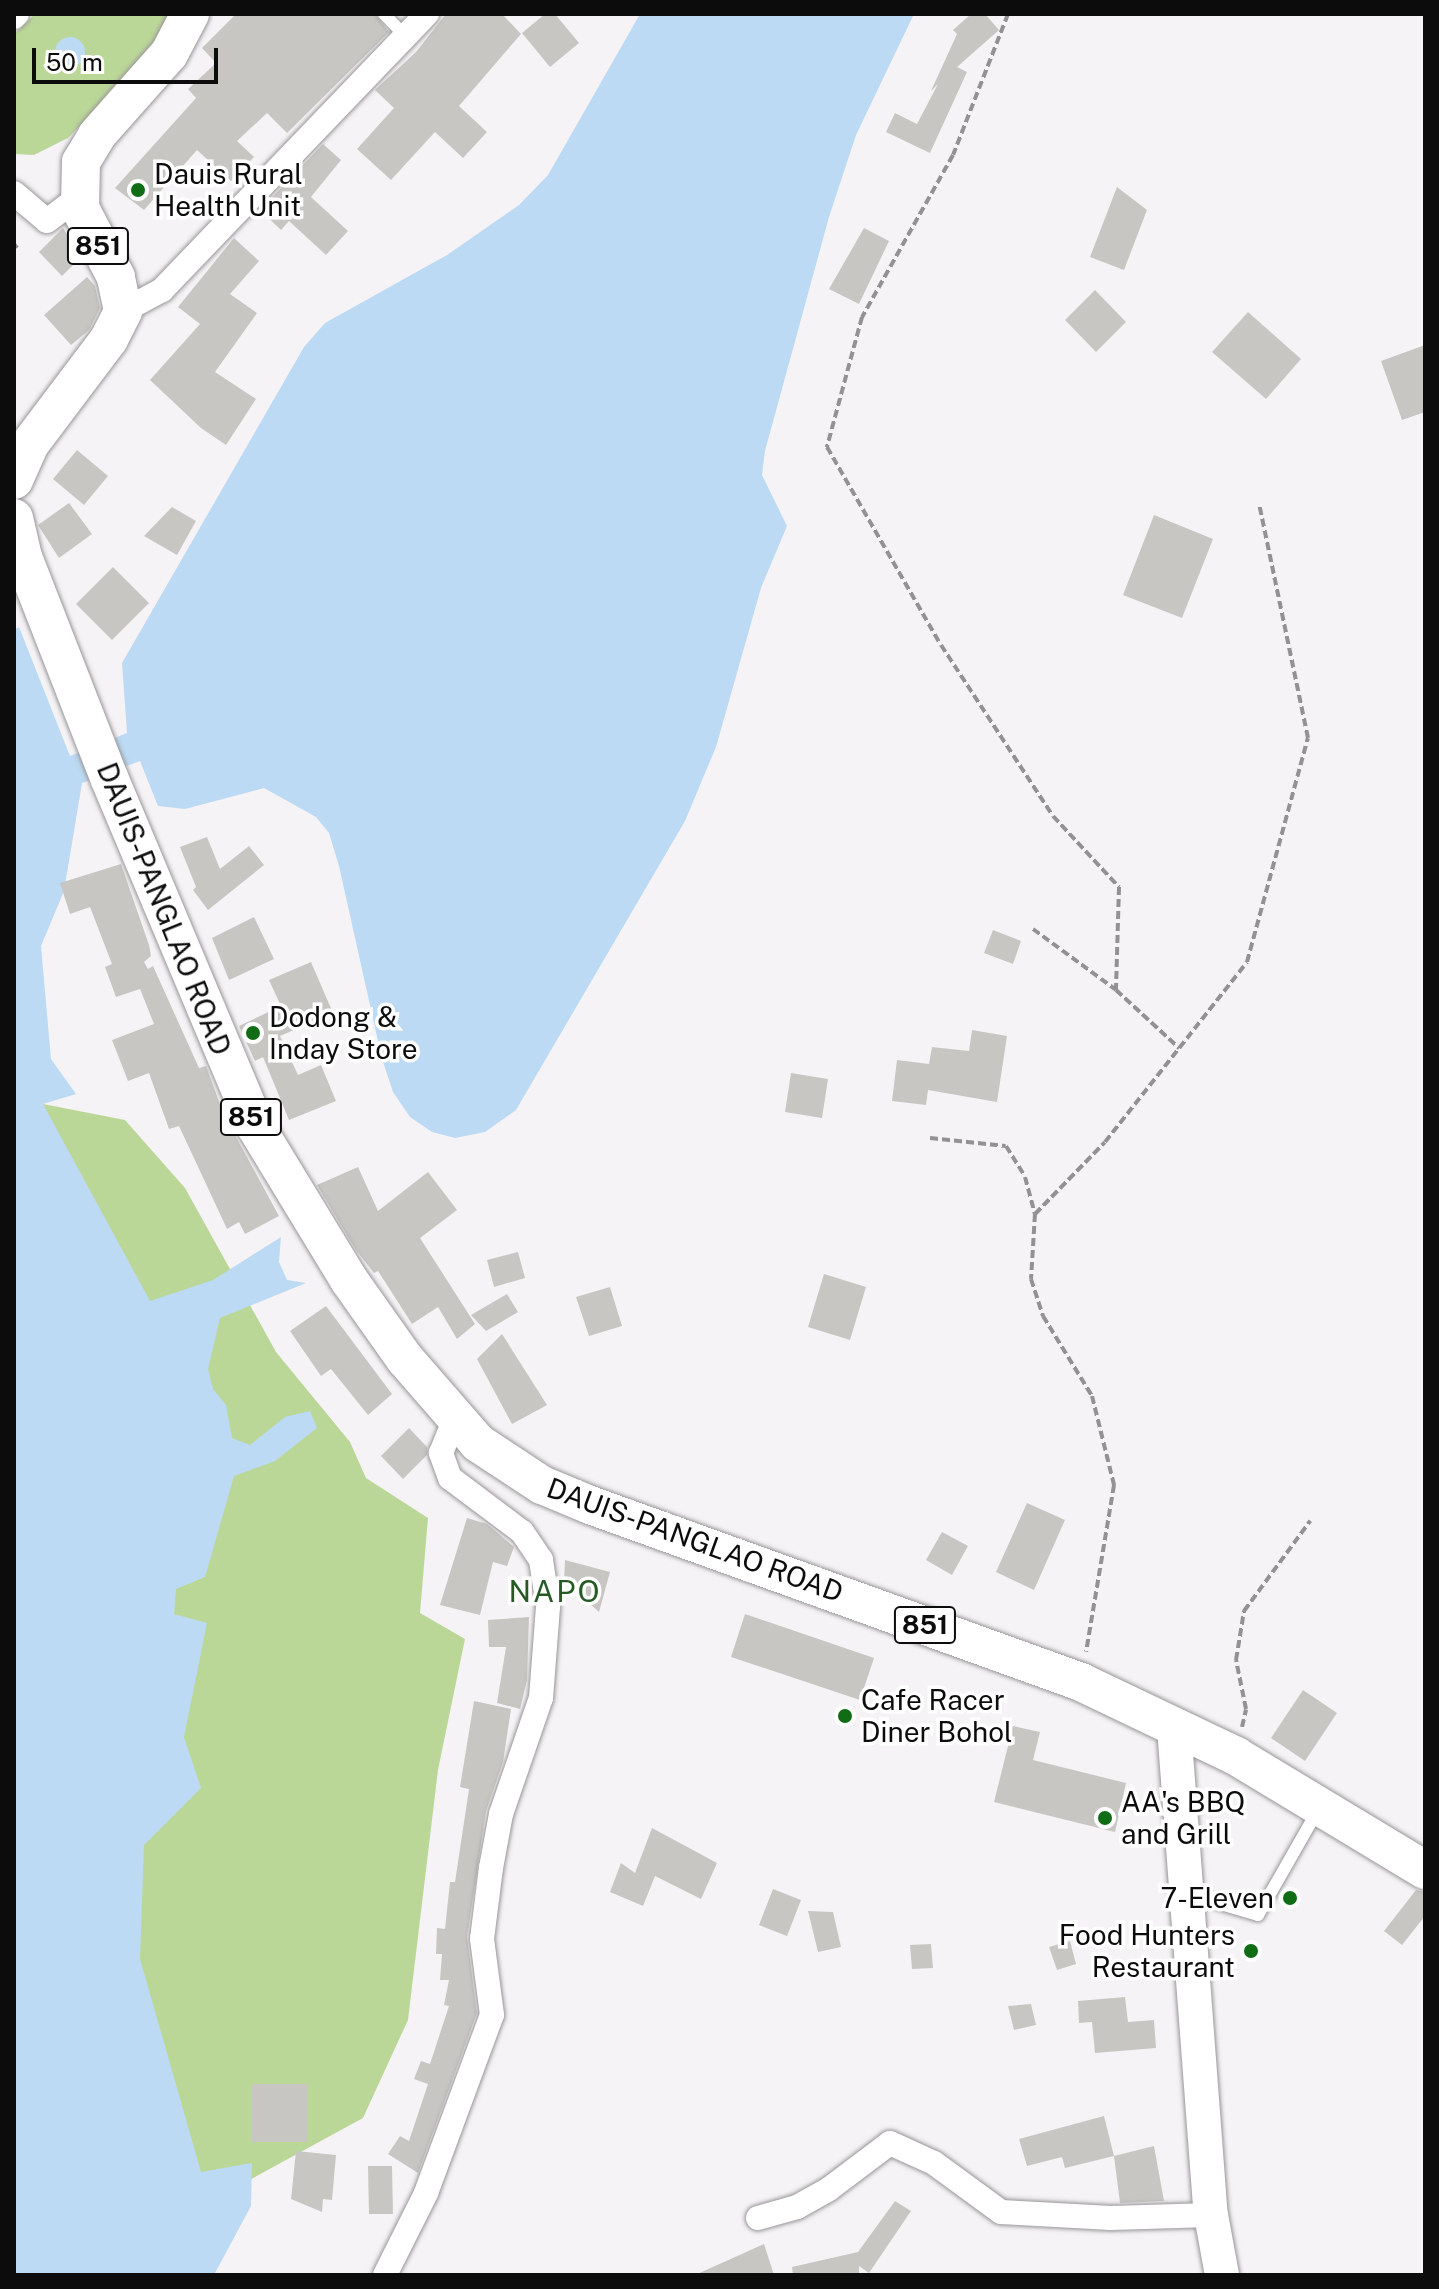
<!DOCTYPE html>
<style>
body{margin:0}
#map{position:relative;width:1439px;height:2289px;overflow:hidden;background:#f6f3f6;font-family:"Public Sans",sans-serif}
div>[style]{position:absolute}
.green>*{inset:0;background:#bbd798}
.water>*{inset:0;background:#bcdaf3}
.round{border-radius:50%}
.building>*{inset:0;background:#c8c6c3}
.path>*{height:4px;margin-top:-2px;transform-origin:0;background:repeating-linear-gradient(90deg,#939193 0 8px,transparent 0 12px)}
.roads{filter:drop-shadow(0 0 2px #989698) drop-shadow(0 0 2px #989698)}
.lane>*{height:12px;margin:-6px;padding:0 6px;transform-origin:6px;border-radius:6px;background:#fff}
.street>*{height:24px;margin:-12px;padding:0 12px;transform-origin:12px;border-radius:12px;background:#fff}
.secondary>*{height:34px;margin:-17px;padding:0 17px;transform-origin:17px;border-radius:17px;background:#fff}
.primary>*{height:38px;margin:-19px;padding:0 19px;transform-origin:19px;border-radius:19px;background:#fff}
.dots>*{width:22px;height:22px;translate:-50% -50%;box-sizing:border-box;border:4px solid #fff;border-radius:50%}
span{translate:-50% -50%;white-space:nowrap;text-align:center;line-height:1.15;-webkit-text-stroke:7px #fff;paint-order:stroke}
.shield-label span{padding:2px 6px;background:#fff;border:2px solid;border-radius:6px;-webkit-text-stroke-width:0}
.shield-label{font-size:26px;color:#0c0c0c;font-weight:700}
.poi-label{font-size:28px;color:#0c0c0c}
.left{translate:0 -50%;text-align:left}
.right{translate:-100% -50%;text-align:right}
.street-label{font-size:28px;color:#0c0c0c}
.neighbourhood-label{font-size:30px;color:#265a25;letter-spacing:2px}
.frame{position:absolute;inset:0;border:16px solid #0c0c0c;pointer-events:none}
.scale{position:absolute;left:32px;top:48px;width:186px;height:36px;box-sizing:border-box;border:4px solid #0c0c0c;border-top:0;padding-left:10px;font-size:24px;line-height:28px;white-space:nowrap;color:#0c0c0c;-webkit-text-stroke:6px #fff;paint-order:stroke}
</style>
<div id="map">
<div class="green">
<i style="clip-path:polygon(35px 14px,169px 14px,153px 50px,68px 138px,34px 155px,14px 154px,14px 34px)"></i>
<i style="clip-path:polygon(43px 1104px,125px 1120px,185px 1188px,276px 1352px,350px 1442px,366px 1478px,428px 1518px,420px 1613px,465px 1639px,438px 1770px,408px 2020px,363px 2118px,233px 2189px,175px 2167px,147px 2120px)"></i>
</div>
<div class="water">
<i style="clip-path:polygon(640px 14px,914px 14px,856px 135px,829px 217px,765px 451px,762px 475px,787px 526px,761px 588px,716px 747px,685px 821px,516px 1110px,485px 1132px,455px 1138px,432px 1132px,410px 1117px,393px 1092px,382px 1059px,339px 866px,329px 833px,316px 817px,264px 788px,185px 809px,158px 806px,140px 761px,82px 783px,64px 891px,41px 946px,51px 1059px,76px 1094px,43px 1104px,150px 1301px,213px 1280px,281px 1237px,279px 1262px,287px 1280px,306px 1283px,220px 1318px,208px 1369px,213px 1389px,226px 1405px,232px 1438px,250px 1445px,285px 1417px,310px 1411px,317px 1428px,275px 1461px,234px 1476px,205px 1577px,176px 1589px,174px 1614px,207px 1623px,184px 1737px,201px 1788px,144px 1845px,140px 1959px,201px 2172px,252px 2163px,251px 2206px,214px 2275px,14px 2275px,14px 630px,19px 627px,70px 756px,127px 733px,122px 663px,304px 347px,325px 323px,447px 255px,519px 205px,548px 175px)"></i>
<i class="round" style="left:55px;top:37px;width:30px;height:30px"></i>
</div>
<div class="building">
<i style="clip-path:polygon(236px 14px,375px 14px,389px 32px,287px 133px,267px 113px,237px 141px,254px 157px,231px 181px,197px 150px,144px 210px,115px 188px,196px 98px,188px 89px,216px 63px,202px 48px)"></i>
<i style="clip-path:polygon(446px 14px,502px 14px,521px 34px,459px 106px,487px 132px,463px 158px,435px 132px,391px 180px,357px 149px,394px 108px,375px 90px,416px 52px)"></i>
<i style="clip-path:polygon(545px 14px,555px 14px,579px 43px,550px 67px,522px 33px)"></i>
<i style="clip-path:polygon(971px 14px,985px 14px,999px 30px,957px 67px,967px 72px,930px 153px,886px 132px,895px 113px,917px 124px,938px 84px,931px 91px,957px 34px,953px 30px)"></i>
<i style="clip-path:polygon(323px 144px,341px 160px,311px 197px,348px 231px,326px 255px,289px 221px,281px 230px,260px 210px)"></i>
<i style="clip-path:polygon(1117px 187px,1147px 210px,1124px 270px,1090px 257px)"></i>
<i style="clip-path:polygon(63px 228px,81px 257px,62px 276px,39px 252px)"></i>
<i style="clip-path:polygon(864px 228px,889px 241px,859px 304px,829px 289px)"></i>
<i style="clip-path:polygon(234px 238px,259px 261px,230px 294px,257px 313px,215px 372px,256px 399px,226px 445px,201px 428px,150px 380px,200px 324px,178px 307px)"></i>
<i style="clip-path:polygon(87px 277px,95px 286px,100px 308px,89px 330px,71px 345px,44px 315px)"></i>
<i style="clip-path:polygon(1095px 290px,1126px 322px,1096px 352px,1065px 320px)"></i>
<i style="clip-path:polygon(1248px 312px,1301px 359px,1266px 399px,1212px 352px)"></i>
<i style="clip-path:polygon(1425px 345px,1425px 412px,1402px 420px,1381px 361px)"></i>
<i style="clip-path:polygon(77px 450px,108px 476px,84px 505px,53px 479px)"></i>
<i style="clip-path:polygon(69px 503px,92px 534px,59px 558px,38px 525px)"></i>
<i style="clip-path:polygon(172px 507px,196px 521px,177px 555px,144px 536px)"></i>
<i style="clip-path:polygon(1154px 515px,1213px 539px,1182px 618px,1123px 595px)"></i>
<i style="clip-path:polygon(113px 567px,149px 603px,112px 640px,76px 604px)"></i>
<i style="clip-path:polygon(207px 837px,220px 869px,249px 846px,264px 865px,208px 910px,193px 890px,196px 887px,180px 847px)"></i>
<i style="clip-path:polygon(121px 864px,149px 945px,151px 956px,144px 962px,148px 969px,153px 966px,199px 1068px,206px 1066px,224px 1115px,279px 1216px,245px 1234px,239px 1222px,227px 1229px,179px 1126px,169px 1129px,149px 1073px,128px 1081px,112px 1040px,154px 1024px,140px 989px,116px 997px,105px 967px,112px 964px,90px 907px,70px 914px,60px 883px)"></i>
<i style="clip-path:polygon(254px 917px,274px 959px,229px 980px,212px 938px)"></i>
<i style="clip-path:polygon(993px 930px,1021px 941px,1013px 964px,984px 953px)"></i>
<i style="clip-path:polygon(311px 962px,333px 1013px,280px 1036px,298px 1075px,321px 1065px,336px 1101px,289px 1120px,263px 1057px,255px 1061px,239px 1026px,281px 1006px,269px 980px)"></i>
<i style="clip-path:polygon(972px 1030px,1007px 1036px,997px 1102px,928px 1090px,926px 1105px,892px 1101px,897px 1060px,929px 1064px,932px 1047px,969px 1051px)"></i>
<i style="clip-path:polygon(791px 1073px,828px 1079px,822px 1118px,785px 1112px)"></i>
<i style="clip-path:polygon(358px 1167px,378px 1211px,428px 1172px,457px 1210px,420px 1238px,475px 1324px,457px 1339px,438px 1307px,412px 1324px,378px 1271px,374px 1273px,356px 1250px,317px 1185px)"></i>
<i style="clip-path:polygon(518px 1252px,525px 1278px,494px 1287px,487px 1260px)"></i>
<i style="clip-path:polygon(824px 1274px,866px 1287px,850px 1340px,808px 1327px)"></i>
<i style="clip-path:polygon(610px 1287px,622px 1326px,589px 1336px,576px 1297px)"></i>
<i style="clip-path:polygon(507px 1294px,518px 1312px,486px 1331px,471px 1315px)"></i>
<i style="clip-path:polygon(326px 1306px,392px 1394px,368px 1415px,331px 1369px,321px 1376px,290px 1331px)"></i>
<i style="clip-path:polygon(502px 1334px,547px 1405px,512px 1424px,477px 1359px)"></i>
<i style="clip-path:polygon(409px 1428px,427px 1447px,427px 1455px,403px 1479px,381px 1456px)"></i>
<i style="clip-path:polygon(1027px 1503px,1065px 1520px,1034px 1590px,996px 1572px)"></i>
<i style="clip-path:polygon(467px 1518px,487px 1524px,514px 1547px,507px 1566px,493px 1562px,480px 1615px,440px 1605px)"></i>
<i style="clip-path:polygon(942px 1532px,968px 1546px,952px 1575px,926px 1560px)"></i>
<i style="clip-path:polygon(565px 1560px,610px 1572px,599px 1612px,564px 1581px)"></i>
<i style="clip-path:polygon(745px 1614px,874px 1658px,860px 1700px,731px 1657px)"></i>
<i style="clip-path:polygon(529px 1617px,527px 1680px,520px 1709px,497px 1703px,506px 1647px,489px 1647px,488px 1620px)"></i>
<i style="clip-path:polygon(1303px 1690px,1337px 1713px,1305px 1761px,1271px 1738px)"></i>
<i style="clip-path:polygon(474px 1701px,511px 1709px,503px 1762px,486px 1811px,467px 1937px,477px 2013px,418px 2173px,388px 2154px,400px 2136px,409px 2141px,428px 2084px,414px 2079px,421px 2061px,430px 2064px,449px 2006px,444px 2005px,449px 1980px,440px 1980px,442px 1954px,436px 1954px,437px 1928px,445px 1929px,450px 1882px,455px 1882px,469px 1789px,460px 1787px)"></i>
<i style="clip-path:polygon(1013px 1726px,1040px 1732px,1033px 1760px,1126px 1783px,1115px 1832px,994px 1802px)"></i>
<i style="clip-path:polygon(652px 1828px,717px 1863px,701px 1899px,655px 1876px,643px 1906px,610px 1892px,621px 1863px,635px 1873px)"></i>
<i style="clip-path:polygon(773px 1889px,801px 1900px,787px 1936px,759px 1925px)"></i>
<i style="clip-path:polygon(1416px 1890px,1425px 1892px,1425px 1916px,1402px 1945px,1384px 1931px)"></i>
<i style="clip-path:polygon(808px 1911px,833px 1912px,841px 1947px,818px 1952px)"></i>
<i style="clip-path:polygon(1070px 1941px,1076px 1964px,1057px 1970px,1049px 1947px)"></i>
<i style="clip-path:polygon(931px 1944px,933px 1968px,912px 1969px,910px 1945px)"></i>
<i style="clip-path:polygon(1125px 1997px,1128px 2022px,1154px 2020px,1156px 2048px,1095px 2053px,1092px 2022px,1079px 2023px,1078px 2001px)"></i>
<i style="clip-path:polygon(1031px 2004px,1036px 2025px,1014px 2030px,1008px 2006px)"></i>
<i style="clip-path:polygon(252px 2084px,308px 2084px,308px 2142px,252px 2142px)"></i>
<i style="clip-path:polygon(1104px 2116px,1114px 2156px,1065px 2168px,1062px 2157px,1027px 2166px,1019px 2139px)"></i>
<i style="clip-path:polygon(1154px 2146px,1164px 2201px,1120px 2203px,1114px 2156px)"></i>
<i style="clip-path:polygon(296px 2151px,336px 2155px,332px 2200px,323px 2199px,322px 2212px,291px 2199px)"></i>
<i style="clip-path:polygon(368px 2166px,392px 2166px,393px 2214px,369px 2214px)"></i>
<i style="clip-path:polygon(895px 2201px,911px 2211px,869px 2273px,859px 2266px,859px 2275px,793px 2275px,792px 2267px,858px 2252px)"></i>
<i style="clip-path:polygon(764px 2244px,774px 2275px,695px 2275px)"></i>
</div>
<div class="path">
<i style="left:1008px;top:14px;width:151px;rotate:111.3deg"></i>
<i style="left:953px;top:155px;width:186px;rotate:119.3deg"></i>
<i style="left:862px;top:317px;width:135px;rotate:105.1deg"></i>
<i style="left:827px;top:447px;width:228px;rotate:60.1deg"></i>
<i style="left:941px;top:645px;width:204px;rotate:56.8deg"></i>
<i style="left:1053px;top:816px;width:97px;rotate:47.1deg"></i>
<i style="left:1119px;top:887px;width:103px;rotate:91.7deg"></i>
<i style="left:14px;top:244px;width:5px;rotate:53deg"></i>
<i style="left:1033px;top:929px;width:103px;rotate:36.3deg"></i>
<i style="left:1116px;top:990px;width:86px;rotate:42.6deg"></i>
<i style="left:930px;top:1138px;width:76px;rotate:6deg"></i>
<i style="left:1006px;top:1146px;width:36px;rotate:58deg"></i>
<i style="left:1025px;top:1177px;width:38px;rotate:75deg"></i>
<i style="left:1035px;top:1214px;width:65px;rotate:93.5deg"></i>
<i style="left:1031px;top:1279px;width:39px;rotate:72deg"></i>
<i style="left:1043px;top:1316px;width:94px;rotate:58.5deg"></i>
<i style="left:1092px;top:1396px;width:92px;rotate:76.1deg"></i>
<i style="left:1114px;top:1485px;width:169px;rotate:99.5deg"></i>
<i style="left:1035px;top:1214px;width:100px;rotate:-45.8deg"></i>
<i style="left:1105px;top:1142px;width:229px;rotate:-51.7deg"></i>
<i style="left:1247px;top:962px;width:232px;rotate:-74.8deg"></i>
<i style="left:1308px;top:738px;width:239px;rotate:-101.8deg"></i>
<i style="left:1242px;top:1727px;width:18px;rotate:-77deg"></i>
<i style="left:1246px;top:1709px;width:50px;rotate:-101.5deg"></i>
<i style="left:1236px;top:1660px;width:50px;rotate:-80.7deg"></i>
<i style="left:1244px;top:1611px;width:112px;rotate:-53.7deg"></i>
</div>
<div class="roads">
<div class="lane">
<i style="left:384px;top:14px;width:29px;rotate:46deg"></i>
<i style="left:1190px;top:1895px;width:71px;rotate:16.4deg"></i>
<i style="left:1258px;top:1915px;width:123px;rotate:-60.3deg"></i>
</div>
<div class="street">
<i style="left:14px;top:17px;width:4px;rotate:-45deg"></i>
<i style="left:14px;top:193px;width:43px;rotate:40.3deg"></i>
<i style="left:47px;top:221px;width:40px;rotate:-37deg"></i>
<i style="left:123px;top:311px;width:44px;rotate:-28.3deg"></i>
<i style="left:162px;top:290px;width:383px;rotate:-46.2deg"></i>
<i style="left:758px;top:2218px;width:41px;rotate:-15.8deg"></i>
<i style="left:797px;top:2207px;width:37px;rotate:-29deg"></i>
<i style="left:829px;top:2189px;width:76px;rotate:-37deg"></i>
<i style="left:890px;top:2143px;width:48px;rotate:24.4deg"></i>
<i style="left:934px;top:2163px;width:83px;rotate:36.2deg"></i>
<i style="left:1001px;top:2212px;width:110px;rotate:3.1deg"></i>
<i style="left:1111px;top:2218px;width:100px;rotate:-1.7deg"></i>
<i style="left:385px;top:2275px;width:92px;rotate:-63.4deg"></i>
<i style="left:426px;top:2193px;width:190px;rotate:-69.7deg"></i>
<i style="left:492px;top:2015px;width:77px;rotate:-97.5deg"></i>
<i style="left:482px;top:1939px;width:72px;rotate:-82.8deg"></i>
<i style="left:491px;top:1868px;width:55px;rotate:-79.5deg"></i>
<i style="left:501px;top:1814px;width:123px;rotate:-71deg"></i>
<i style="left:541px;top:1698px;width:92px;rotate:-85.6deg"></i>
<i style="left:548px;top:1606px;width:47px;rotate:-98.7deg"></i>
<i style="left:541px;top:1560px;width:34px;rotate:-124deg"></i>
<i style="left:522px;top:1532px;width:90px;rotate:-143.1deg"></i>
<i style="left:450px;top:1478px;width:27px;rotate:-110deg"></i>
<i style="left:441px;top:1453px;width:35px;rotate:-68deg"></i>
</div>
<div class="secondary">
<i style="left:1174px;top:1727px;width:489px;rotate:85.7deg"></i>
<i style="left:1211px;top:2215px;width:61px;rotate:79.6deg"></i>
</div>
<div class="primary">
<i style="left:14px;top:480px;width:39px;rotate:-66deg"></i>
<i style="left:30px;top:444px;width:131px;rotate:-53deg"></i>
<i style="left:109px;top:339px;width:31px;rotate:-63deg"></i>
<i style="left:123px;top:311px;width:35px;rotate:-102deg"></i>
<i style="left:116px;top:277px;width:78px;rotate:-117.6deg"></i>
<i style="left:80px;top:208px;width:46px;rotate:-88.8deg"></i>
<i style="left:81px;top:162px;width:31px;rotate:-59deg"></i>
<i style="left:97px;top:135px;width:108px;rotate:-48.4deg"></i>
<i style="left:169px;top:54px;width:45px;rotate:-62.3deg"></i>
<i style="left:14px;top:518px;width:40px;rotate:77deg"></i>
<i style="left:23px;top:557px;width:239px;rotate:68.7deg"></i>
<i style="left:110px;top:780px;width:376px;rotate:67.2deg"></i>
<i style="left:256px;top:1127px;width:179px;rotate:58.7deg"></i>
<i style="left:349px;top:1280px;width:97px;rotate:54.7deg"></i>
<i style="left:405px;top:1359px;width:111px;rotate:49deg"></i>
<i style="left:478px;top:1443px;width:77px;rotate:33.3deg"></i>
<i style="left:542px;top:1485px;width:52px;rotate:22.6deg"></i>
<i style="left:590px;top:1505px;width:522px;rotate:19.82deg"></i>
<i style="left:1081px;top:1682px;width:172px;rotate:25.5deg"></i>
<i style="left:1236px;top:1756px;width:221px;rotate:31.1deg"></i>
</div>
</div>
<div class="dots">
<i style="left:138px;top:190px;background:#116c16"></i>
<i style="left:253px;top:1033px;background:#116c16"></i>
<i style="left:845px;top:1716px;background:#116c16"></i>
<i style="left:1105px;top:1818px;background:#116c16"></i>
<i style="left:1290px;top:1898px;background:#116c16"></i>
<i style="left:1251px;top:1951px;background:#116c16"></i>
</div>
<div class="shield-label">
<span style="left:98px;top:246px">851</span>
<span style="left:251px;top:1117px">851</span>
<span style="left:925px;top:1625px">851</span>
</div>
<div class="poi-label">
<span class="left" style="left:154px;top:190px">Dauis Rural<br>Health Unit</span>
<span class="left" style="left:269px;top:1033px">Dodong &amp;<br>Inday Store</span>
<span class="left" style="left:861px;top:1716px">Cafe Racer<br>Diner Bohol</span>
<span class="left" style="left:1121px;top:1818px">AA's BBQ<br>and Grill</span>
<span class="right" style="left:1274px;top:1898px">7-Eleven</span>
<span class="right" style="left:1235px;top:1951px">Food Hunters<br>Restaurant</span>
</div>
<div class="street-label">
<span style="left:164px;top:909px;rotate:68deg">DAUIS-PANGLAO ROAD</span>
<span style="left:695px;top:1540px;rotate:20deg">DAUIS-PANGLAO ROAD</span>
</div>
<div class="neighbourhood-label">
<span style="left:555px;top:1591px">NAPO</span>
</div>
<div class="frame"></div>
<div class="scale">50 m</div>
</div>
